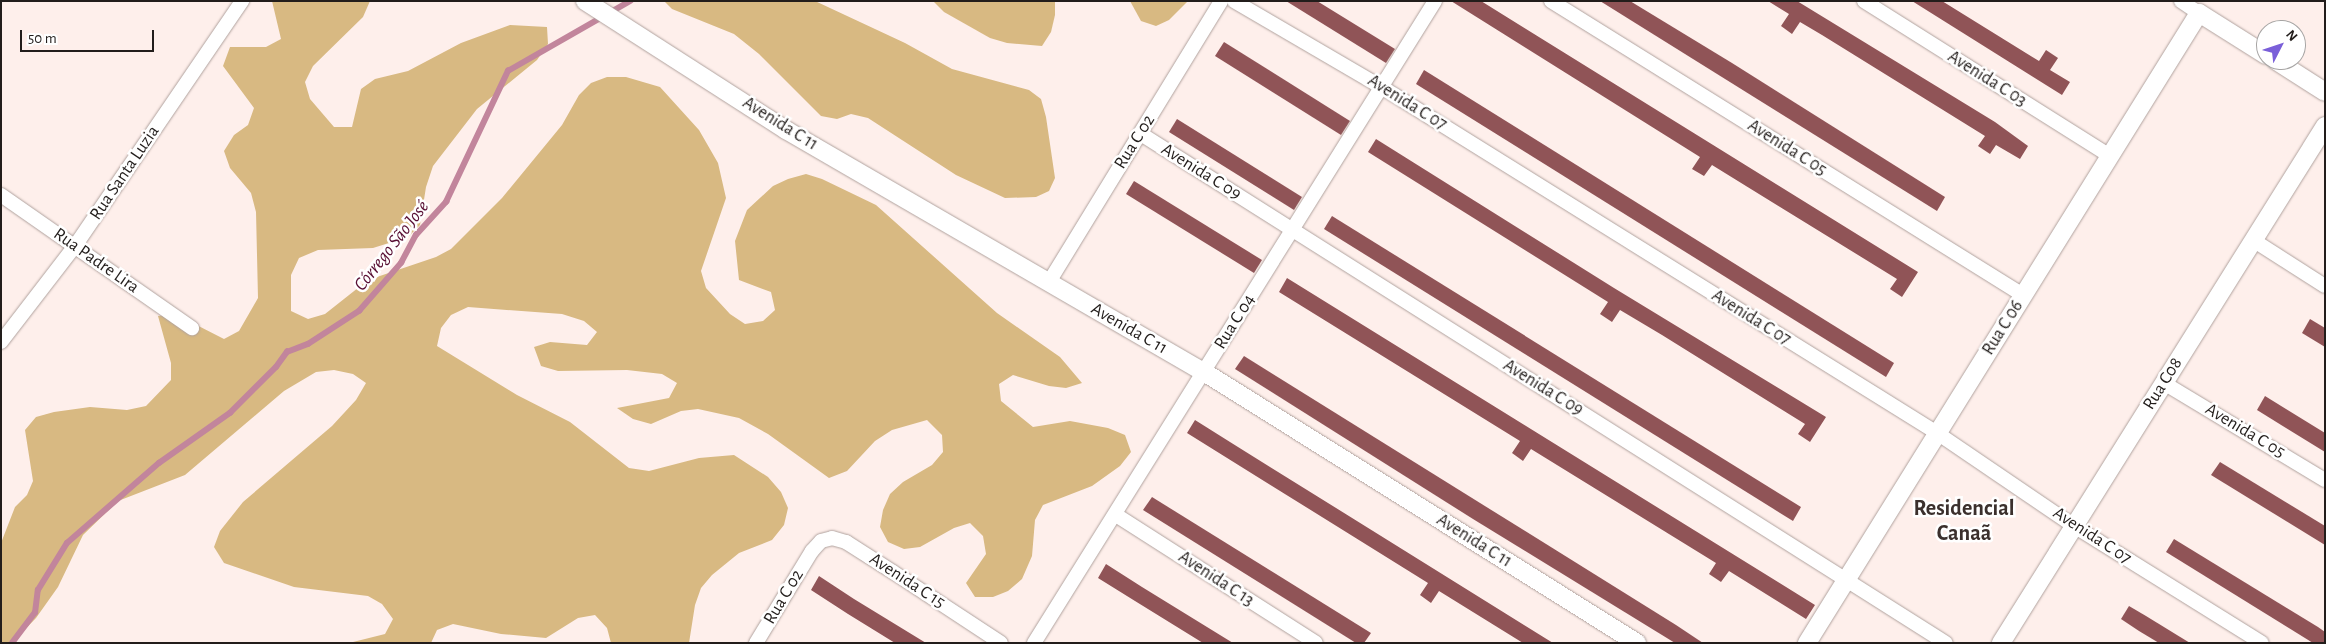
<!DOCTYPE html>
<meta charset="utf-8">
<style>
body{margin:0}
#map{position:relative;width:2326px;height:644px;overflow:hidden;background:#feefeb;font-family:"Alegreya Sans",sans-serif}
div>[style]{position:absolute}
.forest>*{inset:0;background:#d8b982}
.stream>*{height:5.5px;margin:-2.75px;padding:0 2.75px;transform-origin:2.75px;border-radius:2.75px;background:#c2859c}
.building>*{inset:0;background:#905457}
.roads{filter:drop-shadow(0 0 1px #b0a29e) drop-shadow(0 0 1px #b0a29e)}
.minor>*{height:14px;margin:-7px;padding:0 7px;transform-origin:7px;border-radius:7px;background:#fff}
.tertiary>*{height:18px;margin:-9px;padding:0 9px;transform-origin:9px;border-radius:9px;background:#fff}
span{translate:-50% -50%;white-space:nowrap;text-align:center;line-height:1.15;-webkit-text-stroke:5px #fff;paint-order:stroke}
.street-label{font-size:18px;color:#221d1b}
.water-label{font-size:19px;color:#580f34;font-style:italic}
.district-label{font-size:22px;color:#3b302d;font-weight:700}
.frame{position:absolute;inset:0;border:2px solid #221d1b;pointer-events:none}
.north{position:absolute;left:2256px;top:20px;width:50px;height:50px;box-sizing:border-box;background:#fff;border:1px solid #a7a5a4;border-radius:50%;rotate:49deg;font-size:14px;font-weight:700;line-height:20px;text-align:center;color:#221d1b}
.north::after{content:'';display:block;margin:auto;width:18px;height:22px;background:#7a5fd9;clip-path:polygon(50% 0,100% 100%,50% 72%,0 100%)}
.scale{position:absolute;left:20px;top:30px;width:134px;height:22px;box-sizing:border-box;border:2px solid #221d1b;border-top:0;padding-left:6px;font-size:15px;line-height:18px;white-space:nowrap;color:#221d1b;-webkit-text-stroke:4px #fff;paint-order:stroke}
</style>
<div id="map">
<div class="forest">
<i style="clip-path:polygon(272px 1px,370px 1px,363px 17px,313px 66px,305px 82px,310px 99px,334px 127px,352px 127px,361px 89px,375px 79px,408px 71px,461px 43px,510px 25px,547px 27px,548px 44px,537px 60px,477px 109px,433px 166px,426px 187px,420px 225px,408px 237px,373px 248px,318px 250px,299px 258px,291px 275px,291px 311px,308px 319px,325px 314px,368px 280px,436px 257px,451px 249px,502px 198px,562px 125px,579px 95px,591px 83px,607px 77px,626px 77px,660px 87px,699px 130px,718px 163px,726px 198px,701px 271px,706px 288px,730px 314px,745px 324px,763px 321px,775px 310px,771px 292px,739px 280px,735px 241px,747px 210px,773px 186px,788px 179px,806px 174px,822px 179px,876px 205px,997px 313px,1060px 357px,1082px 383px,1066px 388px,1049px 386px,1013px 375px,999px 384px,1001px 401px,1033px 427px,1070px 421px,1108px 428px,1125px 435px,1131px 452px,1120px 466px,1092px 486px,1043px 505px,1035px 520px,1032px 556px,1022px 579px,1008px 591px,993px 597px,975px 597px,966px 583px,986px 554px,983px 536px,970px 523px,954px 528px,920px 547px,904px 549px,888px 542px,880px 527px,883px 510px,890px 494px,903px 482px,932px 465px,943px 452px,942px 435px,927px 420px,892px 430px,875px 441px,847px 471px,829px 478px,768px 434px,739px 418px,698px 409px,681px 411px,651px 424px,633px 419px,617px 408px,669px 398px,677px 383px,662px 374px,627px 370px,558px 371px,541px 366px,534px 347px,550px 342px,587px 345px,597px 332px,584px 321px,562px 314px,468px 307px,451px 315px,441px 328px,437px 346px,517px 395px,570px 422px,629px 468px,649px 471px,699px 458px,734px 455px,768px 477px,781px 492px,788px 508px,784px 525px,772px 540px,739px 553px,712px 575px,701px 588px,695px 605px,689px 643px,611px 643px,607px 628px,595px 615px,578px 618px,546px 638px,501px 634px,453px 624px,437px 630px,431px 643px,349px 643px,385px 634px,393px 619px,382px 604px,368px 596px,294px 587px,224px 563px,214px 547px,220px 531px,243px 502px,332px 426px,356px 400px,366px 383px,353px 374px,334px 370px,316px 372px,284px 391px,185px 475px,118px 501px,83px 535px,58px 587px,36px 618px,12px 643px,1px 643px,1px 543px,15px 507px,27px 495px,33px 481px,25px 430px,36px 417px,54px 412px,90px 407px,127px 410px,146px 406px,171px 380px,171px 363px,158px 316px,175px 314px,224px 339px,239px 331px,258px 298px,256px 212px,251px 193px,230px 168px,224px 151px,234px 135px,248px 125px,254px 108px,223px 66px,230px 47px,266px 47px,281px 39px)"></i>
<i style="clip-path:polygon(664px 1px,815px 1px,905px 43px,952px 69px,1029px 90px,1041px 99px,1046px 117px,1055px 178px,1049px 191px,1036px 197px,1005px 198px,956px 175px,868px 118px,851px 114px,837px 119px,821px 116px,759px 54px,734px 34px,672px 9px)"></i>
<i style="clip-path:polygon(933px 1px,1055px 1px,1055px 15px,1051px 32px,1042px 46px,1007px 43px,990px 38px,944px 12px)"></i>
<i style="clip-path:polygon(1130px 1px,1188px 1px,1169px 20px,1156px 26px,1141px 21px)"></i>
</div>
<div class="stream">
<i style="left:12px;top:643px;width:38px;rotate:-53deg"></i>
<i style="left:35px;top:613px;width:23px;rotate:-83deg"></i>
<i style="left:38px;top:590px;width:55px;rotate:-58.3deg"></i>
<i style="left:67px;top:543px;width:122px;rotate:-41deg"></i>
<i style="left:159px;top:463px;width:87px;rotate:-35.2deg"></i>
<i style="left:230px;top:413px;width:65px;rotate:-45deg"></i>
<i style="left:276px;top:367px;width:19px;rotate:-54deg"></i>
<i style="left:287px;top:352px;width:22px;rotate:-21deg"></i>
<i style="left:308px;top:344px;width:61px;rotate:-32.9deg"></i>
<i style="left:359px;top:311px;width:64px;rotate:-48.8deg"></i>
<i style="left:401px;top:263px;width:32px;rotate:-62deg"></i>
<i style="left:416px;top:235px;width:45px;rotate:-47.7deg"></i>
<i style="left:446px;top:202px;width:145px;rotate:-64.7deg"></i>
<i style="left:508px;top:71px;width:141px;rotate:-29.8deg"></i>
</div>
<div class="building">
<i style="clip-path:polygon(1286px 1px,1317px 1px,1395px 49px,1386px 63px)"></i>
<i style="clip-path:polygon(1451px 1px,1481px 1px,1918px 272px,1902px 297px,1890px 289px,1897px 279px,1712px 165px,1704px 176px,1692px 169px,1700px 157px)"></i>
<i style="clip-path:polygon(1600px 1px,1630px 1px,1732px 63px,1945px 197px,1937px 211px)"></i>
<i style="clip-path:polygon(1768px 1px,1797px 1px,1995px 122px,2028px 146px,2020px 159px,1996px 145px,1990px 154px,1978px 146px,1985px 136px,1822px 35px,1800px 22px,1792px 34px,1781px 26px,1789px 14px)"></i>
<i style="clip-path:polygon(1912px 1px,1942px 1px,2039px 61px,2046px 50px,2058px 58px,2050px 70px,2070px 82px,2062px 95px)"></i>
<i style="clip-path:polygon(1224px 42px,1350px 121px,1341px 135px,1215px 56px)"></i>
<i style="clip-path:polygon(1424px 70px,1894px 363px,1886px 377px,1416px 84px)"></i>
<i style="clip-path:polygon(1177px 119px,1302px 197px,1294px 210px,1169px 132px)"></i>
<i style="clip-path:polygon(1376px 139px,1614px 288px,1826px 417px,1810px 442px,1798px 434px,1805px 424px,1662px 335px,1620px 310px,1612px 322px,1600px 314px,1608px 302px,1368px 152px)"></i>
<i style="clip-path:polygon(1134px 181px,1262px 260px,1254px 273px,1126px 194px)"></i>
<i style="clip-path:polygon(1332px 216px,1801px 507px,1793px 521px,1324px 229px)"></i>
<i style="clip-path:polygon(1287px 278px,1815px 605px,1806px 619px,1729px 571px,1721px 582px,1709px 574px,1716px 563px,1531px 449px,1523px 461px,1512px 453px,1520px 441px,1279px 292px)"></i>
<i style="clip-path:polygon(2310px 319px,2325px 328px,2325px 347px,2302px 333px)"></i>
<i style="clip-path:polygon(1244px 356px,1676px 625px,1703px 643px,1675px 643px,1473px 519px,1235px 369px)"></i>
<i style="clip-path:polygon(2265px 396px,2325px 433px,2325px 452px,2257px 410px)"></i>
<i style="clip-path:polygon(1195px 420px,1230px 442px,1553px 643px,1523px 643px,1439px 591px,1431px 603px,1420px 595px,1428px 583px,1187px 433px)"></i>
<i style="clip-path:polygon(2220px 462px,2325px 526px,2325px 545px,2211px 475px)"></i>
<i style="clip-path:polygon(1152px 497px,1371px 633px,1364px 643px,1356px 643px,1143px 510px)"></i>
<i style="clip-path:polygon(2174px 539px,2318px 627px,2325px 632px,2325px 643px,2313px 643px,2166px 552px)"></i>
<i style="clip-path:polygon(1106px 564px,1142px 587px,1233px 643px,1203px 643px,1135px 601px,1098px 578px)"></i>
<i style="clip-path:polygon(819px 576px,854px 599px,926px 643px,895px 643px,848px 614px,811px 590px)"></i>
<i style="clip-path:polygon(2129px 606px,2146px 616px,2190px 643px,2159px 643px,2139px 631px,2121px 619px)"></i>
</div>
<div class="roads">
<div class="minor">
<i style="left:1234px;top:1px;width:173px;rotate:30.3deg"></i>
<i style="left:1383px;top:88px;width:653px;rotate:31.91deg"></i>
<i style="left:1937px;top:433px;width:166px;rotate:34.2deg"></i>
<i style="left:2074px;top:526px;width:221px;rotate:31.9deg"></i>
<i style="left:1551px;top:1px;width:556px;rotate:31.92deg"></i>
<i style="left:1864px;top:1px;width:291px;rotate:32.2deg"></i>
<i style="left:2181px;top:1px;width:22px;rotate:34deg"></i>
<i style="left:1141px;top:134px;width:952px;rotate:32.31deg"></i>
<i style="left:1px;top:195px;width:233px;rotate:34.9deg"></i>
<i style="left:2253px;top:240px;width:85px;rotate:32.6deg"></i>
<i style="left:1049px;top:282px;width:329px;rotate:-58.5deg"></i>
<i style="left:1px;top:342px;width:121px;rotate:-52.4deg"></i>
<i style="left:75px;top:246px;width:297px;rotate:-55.7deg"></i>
<i style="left:2164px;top:383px;width:188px;rotate:31.1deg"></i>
<i style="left:1116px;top:515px;width:237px;rotate:32.6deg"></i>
<i style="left:756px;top:643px;width:108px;rotate:-58.7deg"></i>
<i style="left:812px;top:551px;width:13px;rotate:-48deg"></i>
<i style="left:821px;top:541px;width:11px;rotate:-15deg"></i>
<i style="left:832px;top:538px;width:15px;rotate:16deg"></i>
<i style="left:846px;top:542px;width:56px;rotate:32.6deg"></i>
<i style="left:893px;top:572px;width:129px;rotate:33.3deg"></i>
<i style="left:1034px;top:643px;width:757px;rotate:-58.01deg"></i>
</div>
<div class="tertiary">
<i style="left:585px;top:1px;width:239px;rotate:32.7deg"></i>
<i style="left:786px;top:130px;width:483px;rotate:30.1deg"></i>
<i style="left:1204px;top:372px;width:511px;rotate:32.04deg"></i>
<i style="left:2275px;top:60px;width:59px;rotate:32.6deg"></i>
<i style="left:1807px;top:643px;width:742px;rotate:-58.11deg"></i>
<i style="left:2199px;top:13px;width:79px;rotate:32.1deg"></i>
<i style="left:2001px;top:643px;width:610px;rotate:-57.92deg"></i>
</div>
</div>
<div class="street-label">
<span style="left:1987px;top:79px;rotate:32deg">Avenida C 03</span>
<span style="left:1407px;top:103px;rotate:32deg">Avenida C 07</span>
<span style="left:780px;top:124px;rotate:32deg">Avenida C 11</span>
<span style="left:1135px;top:142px;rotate:-58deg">Rua C 02</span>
<span style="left:1787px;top:148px;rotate:32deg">Avenida C 05</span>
<span style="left:1201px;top:172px;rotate:32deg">Avenida C 09</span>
<span style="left:125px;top:173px;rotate:-56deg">Rua Santa Luzia</span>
<span style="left:96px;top:261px;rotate:35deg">Rua Padre Lira</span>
<span style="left:1751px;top:318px;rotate:32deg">Avenida C 07</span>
<span style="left:1235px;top:322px;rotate:-58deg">Rua C 04</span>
<span style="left:2003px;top:328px;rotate:-58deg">Rua C 06</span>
<span style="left:1129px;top:329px;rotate:30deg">Avenida C 11</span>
<span style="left:2163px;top:384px;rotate:-58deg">Rua C08</span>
<span style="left:1543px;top:388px;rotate:32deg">Avenida C 09</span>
<span style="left:2245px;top:431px;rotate:31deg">Avenida C 05</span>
<span style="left:2092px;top:536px;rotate:33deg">Avenida C 07</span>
<span style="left:1474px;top:541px;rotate:32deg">Avenida C 11</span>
<span style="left:1216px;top:579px;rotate:33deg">Avenida C 13</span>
<span style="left:907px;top:581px;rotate:33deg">Avenida C 15</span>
<span style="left:784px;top:597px;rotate:-59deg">Rua C 02</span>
</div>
<div class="water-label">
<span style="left:392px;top:246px;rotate:-52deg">Córrego São José</span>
</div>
<div class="district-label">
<span style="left:1964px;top:521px">Residencial<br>Canaã</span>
</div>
<div class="frame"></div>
<div class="north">N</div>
<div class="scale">50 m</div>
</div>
